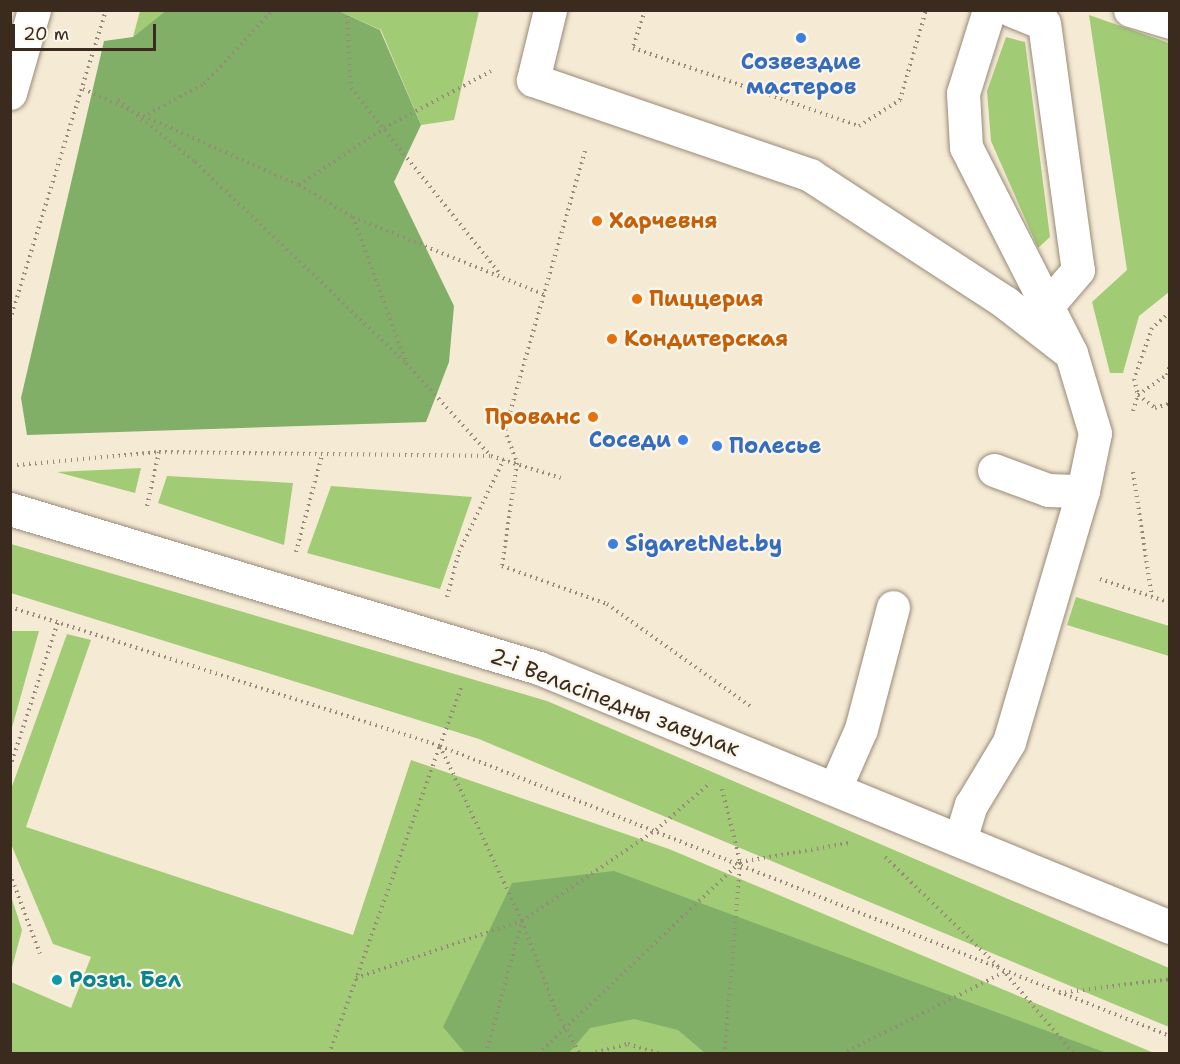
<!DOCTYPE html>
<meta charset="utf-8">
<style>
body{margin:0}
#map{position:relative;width:1180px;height:1064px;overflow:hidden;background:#f5ead4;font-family:"Shantell Sans",sans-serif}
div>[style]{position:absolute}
.green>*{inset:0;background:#a2cb76}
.forest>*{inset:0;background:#81af67}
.path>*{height:4px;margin-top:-2px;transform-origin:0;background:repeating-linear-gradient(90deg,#988a79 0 1.5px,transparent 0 6px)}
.roads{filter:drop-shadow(0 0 2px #988a79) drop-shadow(0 0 2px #988a79)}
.minor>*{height:33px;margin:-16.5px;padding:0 16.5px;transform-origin:16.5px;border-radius:16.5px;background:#fff}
.major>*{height:33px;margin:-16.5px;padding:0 16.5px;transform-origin:16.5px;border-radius:16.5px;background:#fff}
.dots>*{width:16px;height:16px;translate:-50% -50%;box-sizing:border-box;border:3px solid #fbf7ec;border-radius:50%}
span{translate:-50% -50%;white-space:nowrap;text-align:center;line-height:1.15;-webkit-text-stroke:4.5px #fbf7ec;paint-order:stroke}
.shop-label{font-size:22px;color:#366cbe;font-weight:700}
.right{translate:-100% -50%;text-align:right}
.left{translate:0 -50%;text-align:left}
.food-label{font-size:22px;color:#c56008;font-weight:700}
.street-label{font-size:22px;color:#3b2a1e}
.culture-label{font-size:22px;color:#0d838f;font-weight:700}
.frame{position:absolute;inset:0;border:12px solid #3b2a1e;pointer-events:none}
.scale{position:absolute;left:12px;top:24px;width:144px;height:27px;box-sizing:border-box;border:3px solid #3b2a1e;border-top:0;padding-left:8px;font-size:18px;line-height:21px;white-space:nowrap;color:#3b2a1e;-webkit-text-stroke:4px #fbf7ec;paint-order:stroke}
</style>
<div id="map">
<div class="green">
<i style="clip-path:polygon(140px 11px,167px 11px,133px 37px)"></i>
<i style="clip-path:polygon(339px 11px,479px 11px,454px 120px,421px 125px,381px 30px)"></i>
<i style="clip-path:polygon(1089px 15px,1169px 43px,1169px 292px,1139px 316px,1123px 373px,1110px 373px,1092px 302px,1127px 270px)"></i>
<i style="clip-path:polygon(1006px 37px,1025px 42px,1050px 237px,1038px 248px,991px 141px,987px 91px)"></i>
<i style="clip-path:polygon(141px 468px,135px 493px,57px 472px)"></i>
<i style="clip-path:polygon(167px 476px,293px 483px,284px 545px,158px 503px)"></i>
<i style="clip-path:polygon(331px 486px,472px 497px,440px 589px,307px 553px)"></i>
<i style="clip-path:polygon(11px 544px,547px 701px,1169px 968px,1169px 1027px,479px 739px,11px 593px)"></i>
<i style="clip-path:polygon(1076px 597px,1169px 626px,1169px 656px,1067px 625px)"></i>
<i style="clip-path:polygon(11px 631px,39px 631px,11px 731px,10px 631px)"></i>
<i style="clip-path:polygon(67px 634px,91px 640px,26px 827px,353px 935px,411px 760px,669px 849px,1154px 1053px,11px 1053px,11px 982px,71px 1008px,91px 957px,53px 944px,11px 844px,10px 792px)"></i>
<i style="clip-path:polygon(11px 896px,22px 930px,11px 971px)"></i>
</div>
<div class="forest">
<i style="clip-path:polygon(167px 10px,339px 11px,380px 30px,421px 125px,394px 182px,454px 306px,449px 362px,426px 422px,27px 435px,21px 398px,104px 41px,133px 37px)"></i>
<i style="clip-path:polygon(614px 871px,1104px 1052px,1106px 1053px,705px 1053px,678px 1030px,634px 1019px,590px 1028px,569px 1053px,465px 1053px,443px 1027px,512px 883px)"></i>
</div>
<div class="path">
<i style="left:347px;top:10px;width:78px;rotate:87.1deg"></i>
<i style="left:351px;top:88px;width:240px;rotate:51.3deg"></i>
<i style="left:645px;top:10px;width:40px;rotate:108deg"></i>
<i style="left:633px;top:48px;width:239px;rotate:19deg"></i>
<i style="left:859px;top:126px;width:49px;rotate:-32.4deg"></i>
<i style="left:900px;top:100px;width:94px;rotate:-73.9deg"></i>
<i style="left:83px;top:89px;width:236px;rotate:24deg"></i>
<i style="left:299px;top:185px;width:63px;rotate:30.7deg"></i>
<i style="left:353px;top:217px;width:207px;rotate:22.1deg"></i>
<i style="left:118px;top:100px;width:99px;rotate:38.8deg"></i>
<i style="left:195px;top:162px;width:291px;rotate:43.6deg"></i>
<i style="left:406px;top:363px;width:125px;rotate:47.6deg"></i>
<i style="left:148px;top:114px;width:64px;rotate:-28.2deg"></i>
<i style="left:204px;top:84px;width:101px;rotate:-47deg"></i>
<i style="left:585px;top:151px;width:290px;rotate:106deg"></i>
<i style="left:505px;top:430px;width:35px;rotate:70deg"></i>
<i style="left:517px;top:463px;width:104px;rotate:98.3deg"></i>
<i style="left:502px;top:566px;width:112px;rotate:19.9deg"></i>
<i style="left:607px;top:604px;width:179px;rotate:35.5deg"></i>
<i style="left:299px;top:185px;width:102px;rotate:-33.8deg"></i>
<i style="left:384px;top:128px;width:121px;rotate:-28deg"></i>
<i style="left:353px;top:217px;width:154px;rotate:69.9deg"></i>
<i style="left:1170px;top:312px;width:24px;rotate:138deg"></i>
<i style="left:1152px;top:328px;width:54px;rotate:109.4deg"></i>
<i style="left:1134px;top:379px;width:16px;rotate:76deg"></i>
<i style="left:1138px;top:395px;width:21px;rotate:37deg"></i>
<i style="left:1155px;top:408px;width:16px;rotate:-18deg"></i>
<i style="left:10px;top:320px;width:325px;rotate:-72.8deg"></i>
<i style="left:1133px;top:411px;width:17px;rotate:-73deg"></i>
<i style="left:1138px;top:395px;width:35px;rotate:-35deg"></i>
<i style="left:1167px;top:375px;width:10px;rotate:-73deg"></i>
<i style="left:17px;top:465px;width:143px;rotate:-5.2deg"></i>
<i style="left:159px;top:452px;width:332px;rotate:0.7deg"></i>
<i style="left:491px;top:456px;width:73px;rotate:17.4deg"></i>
<i style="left:1133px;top:472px;width:126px;rotate:81.4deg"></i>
<i style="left:147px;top:506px;width:55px;rotate:-77.5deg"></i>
<i style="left:296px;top:552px;width:100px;rotate:-75deg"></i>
<i style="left:1100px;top:579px;width:74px;rotate:18.9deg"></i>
<i style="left:447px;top:597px;width:47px;rotate:-75.1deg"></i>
<i style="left:459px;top:552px;width:103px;rotate:-64.2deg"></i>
<i style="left:10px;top:607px;width:452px;rotate:17.9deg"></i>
<i style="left:440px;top:746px;width:785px;rotate:21.67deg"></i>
<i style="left:440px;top:746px;width:62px;rotate:-70.1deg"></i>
<i style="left:10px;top:767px;width:153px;rotate:-71.7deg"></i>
<i style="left:722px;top:789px;width:75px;rotate:76.1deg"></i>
<i style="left:740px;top:862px;width:193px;rotate:94.5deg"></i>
<i style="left:885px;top:857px;width:161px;rotate:44deg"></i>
<i style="left:10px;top:874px;width:85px;rotate:69.4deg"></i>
<i style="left:1006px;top:974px;width:105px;rotate:49.6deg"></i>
<i style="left:356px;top:978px;width:175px;rotate:-19.1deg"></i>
<i style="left:1059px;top:993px;width:112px;rotate:-7.2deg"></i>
<i style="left:329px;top:1054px;width:327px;rotate:-70.2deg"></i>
<i style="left:440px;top:746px;width:193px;rotate:64.9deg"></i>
<i style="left:522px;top:921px;width:94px;rotate:69.4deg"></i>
<i style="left:555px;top:1009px;width:51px;rotate:60.9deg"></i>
<i style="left:486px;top:1054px;width:138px;rotate:-74.9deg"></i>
<i style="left:522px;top:921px;width:162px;rotate:-34.2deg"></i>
<i style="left:656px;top:830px;width:72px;rotate:-41deg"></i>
<i style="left:538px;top:1054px;width:279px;rotate:-43.5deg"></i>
<i style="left:740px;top:862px;width:111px;rotate:-9.9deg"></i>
<i style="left:590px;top:1054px;width:39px;rotate:-15deg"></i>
<i style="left:628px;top:1044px;width:34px;rotate:17deg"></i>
<i style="left:842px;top:1054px;width:182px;rotate:-26.8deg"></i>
</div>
<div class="roads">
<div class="minor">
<i style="left:550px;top:10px;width:72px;rotate:103.7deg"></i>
<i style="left:533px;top:80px;width:293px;rotate:18.9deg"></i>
<i style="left:810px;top:175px;width:234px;rotate:33.1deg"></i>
<i style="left:1006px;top:303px;width:75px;rotate:37.9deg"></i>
<i style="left:1011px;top:10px;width:35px;rotate:22deg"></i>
<i style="left:1044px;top:23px;width:249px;rotate:82.2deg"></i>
<i style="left:1078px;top:270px;width:48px;rotate:130.7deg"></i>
<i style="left:1130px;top:10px;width:42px;rotate:16.7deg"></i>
<i style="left:994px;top:470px;width:58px;rotate:20.3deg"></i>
<i style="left:1048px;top:490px;width:35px;rotate:2deg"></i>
<i style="left:10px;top:509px;width:552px;rotate:16.73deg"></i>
<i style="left:539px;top:668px;width:682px;rotate:22.32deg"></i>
<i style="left:835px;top:788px;width:64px;rotate:-66.2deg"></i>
<i style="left:861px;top:729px;width:126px;rotate:-75.3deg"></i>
<i style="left:960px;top:840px;width:37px;rotate:-73deg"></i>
<i style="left:971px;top:805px;width:74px;rotate:-58.9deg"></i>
<i style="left:1009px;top:742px;width:262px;rotate:-73.6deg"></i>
<i style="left:1083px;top:491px;width:59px;rotate:-78.3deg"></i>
<i style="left:1095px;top:433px;width:84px;rotate:-106.7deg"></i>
<i style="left:1071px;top:353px;width:231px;rotate:-117deg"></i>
<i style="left:966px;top:147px;width:54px;rotate:-93.2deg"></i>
<i style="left:963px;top:93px;width:87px;rotate:-72.6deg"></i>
</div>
<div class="major">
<i style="left:10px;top:93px;width:86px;rotate:-73.9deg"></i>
</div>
</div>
<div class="dots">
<i style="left:801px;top:38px;background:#3f7fe0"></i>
<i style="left:597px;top:221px;background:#e8710a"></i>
<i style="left:637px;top:299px;background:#e8710a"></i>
<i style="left:612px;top:339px;background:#e8710a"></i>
<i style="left:593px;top:417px;background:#e8710a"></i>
<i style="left:683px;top:440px;background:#3f7fe0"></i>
<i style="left:717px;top:446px;background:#3f7fe0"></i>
<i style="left:613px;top:544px;background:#3f7fe0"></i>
<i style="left:57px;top:980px;background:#0f9aa8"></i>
</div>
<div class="shop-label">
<span style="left:801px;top:74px">Созвездие<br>мастеров</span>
<span class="right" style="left:671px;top:440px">Соседи</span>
<span class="left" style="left:729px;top:446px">Полесье</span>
<span class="left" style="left:625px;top:544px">SigaretNet.by</span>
</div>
<div class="food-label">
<span class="left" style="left:609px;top:221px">Харчевня</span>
<span class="left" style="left:649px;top:299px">Пиццерия</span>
<span class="left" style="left:624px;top:339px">Кондитерская</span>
<span class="right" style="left:581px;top:417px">Прованс</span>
</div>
<div class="street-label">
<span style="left:615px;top:702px;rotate:21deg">2-і Веласіпедны завулак</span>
</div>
<div class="culture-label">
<span class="left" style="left:69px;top:980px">Розы. Бел</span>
</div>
<div class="frame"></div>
<div class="scale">20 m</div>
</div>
